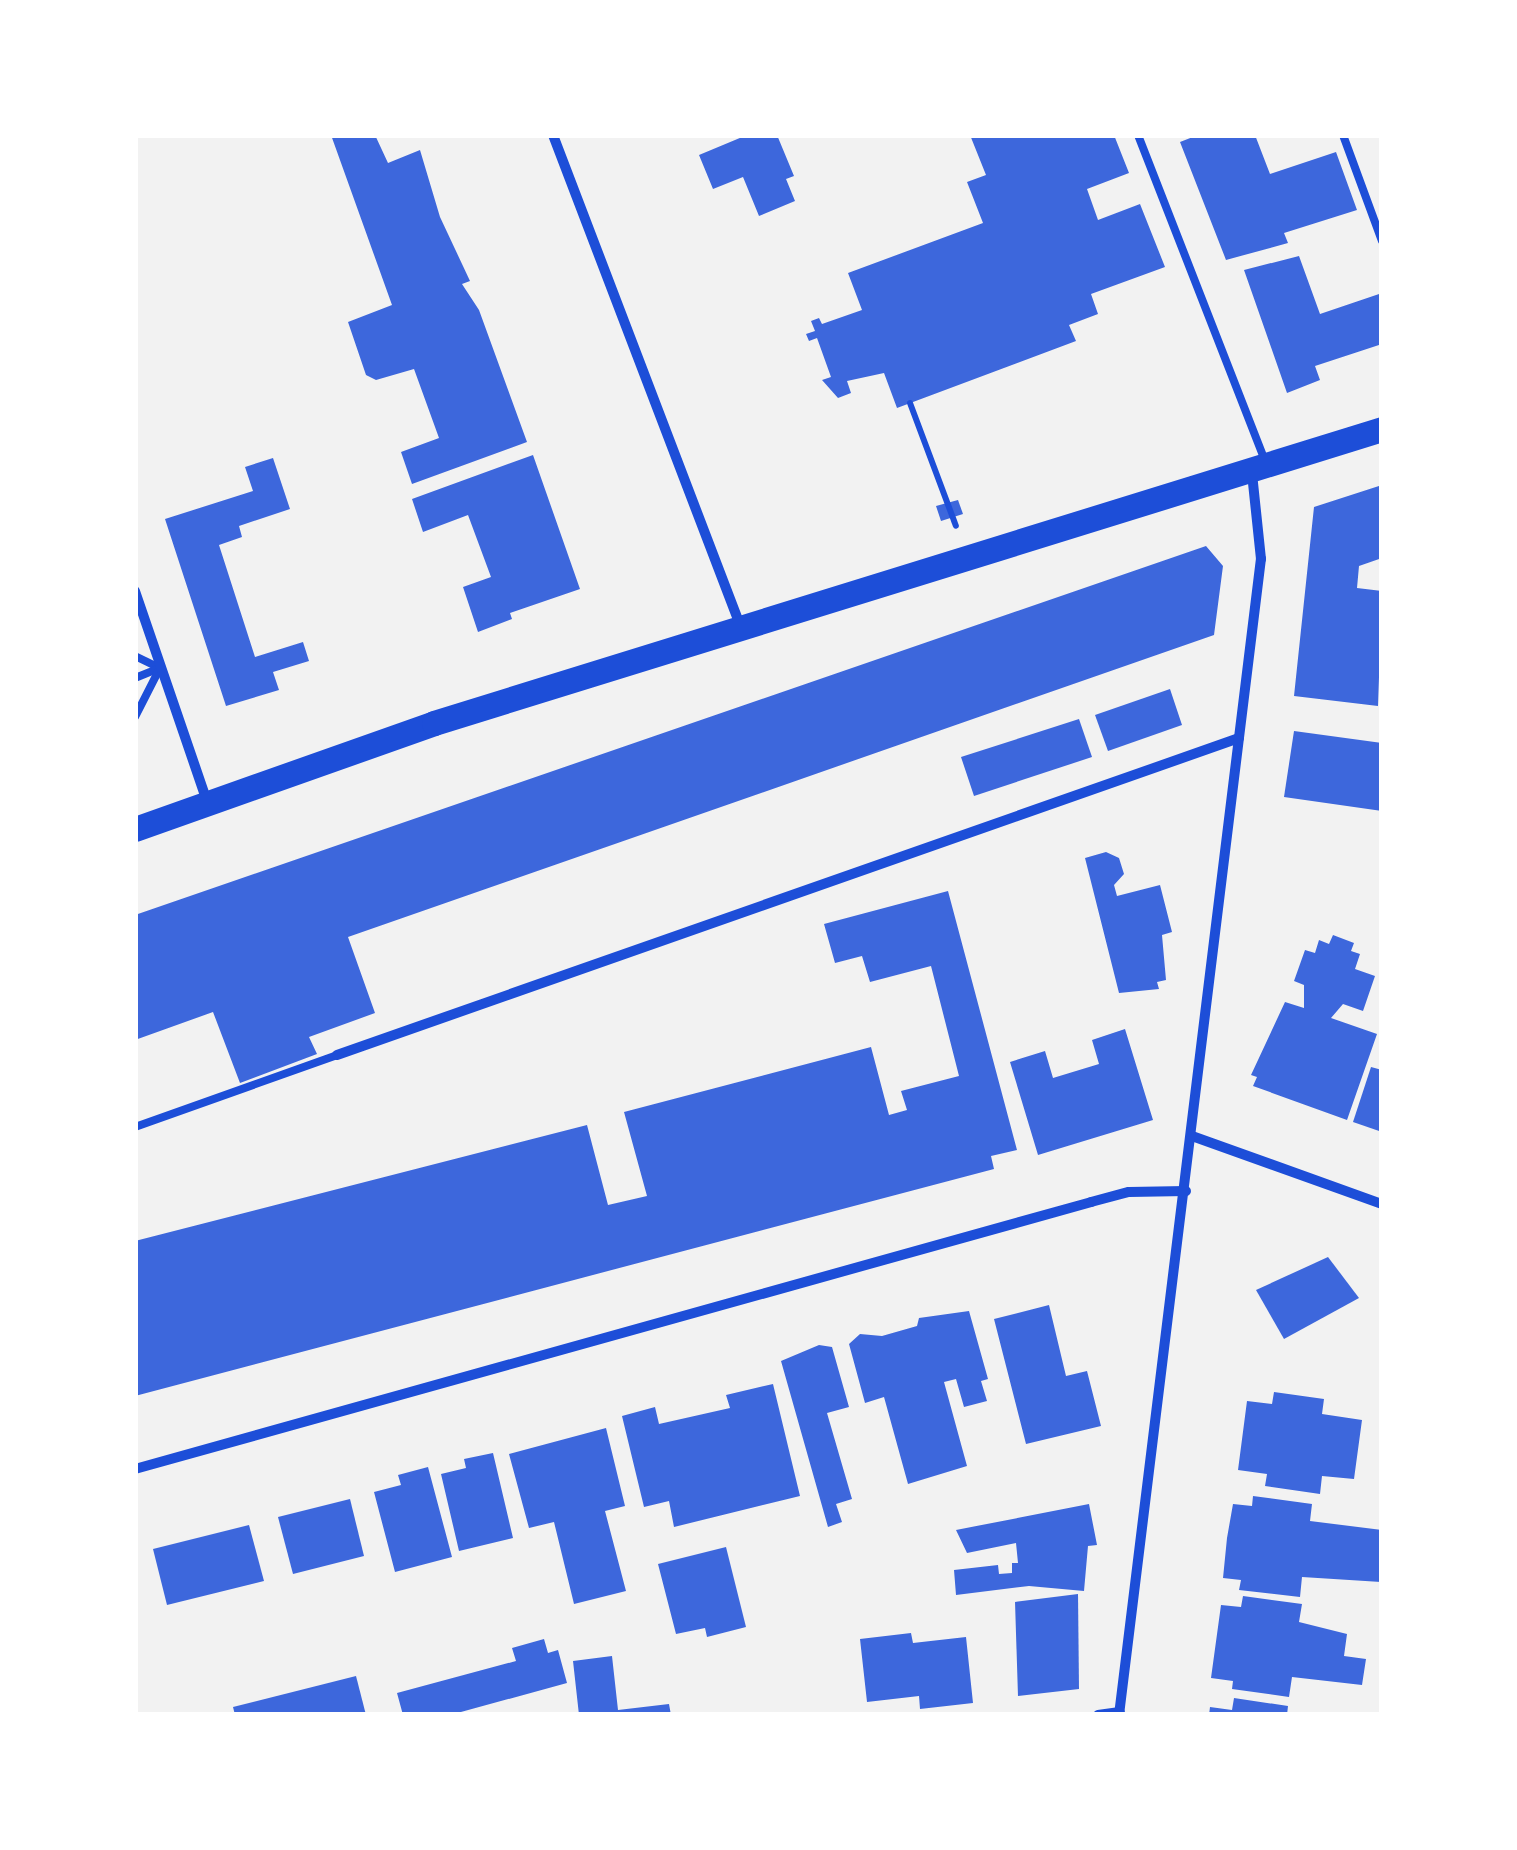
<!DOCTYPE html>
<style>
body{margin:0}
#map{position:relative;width:1517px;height:1850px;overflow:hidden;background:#f2f2f2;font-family:"Times New Roman",serif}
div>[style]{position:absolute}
.building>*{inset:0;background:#3d67dc}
.path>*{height:6px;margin:-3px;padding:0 3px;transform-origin:3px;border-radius:3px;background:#1d4ed8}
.service>*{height:8px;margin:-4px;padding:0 4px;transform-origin:4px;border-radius:4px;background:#1d4ed8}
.minor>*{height:10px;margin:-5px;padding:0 5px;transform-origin:5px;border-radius:5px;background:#1d4ed8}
.primary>*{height:25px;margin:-12.5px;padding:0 12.5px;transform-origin:12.5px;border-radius:12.5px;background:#1d4ed8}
span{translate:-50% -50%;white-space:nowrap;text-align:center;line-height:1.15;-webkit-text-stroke:8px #fff;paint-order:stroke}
.frame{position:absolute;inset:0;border:138px solid #fff;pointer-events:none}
</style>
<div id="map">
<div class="building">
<i style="clip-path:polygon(331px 135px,375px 135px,388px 163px,420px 150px,440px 217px,470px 281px,462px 284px,479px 310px,527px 442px,412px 484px,401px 452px,439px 438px,414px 369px,376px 380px,366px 375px,348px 322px,392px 305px)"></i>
<i style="clip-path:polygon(747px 135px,777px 135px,794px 176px,786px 179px,795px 201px,759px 216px,743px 177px,713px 189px,699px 155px)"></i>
<i style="clip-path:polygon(970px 135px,1114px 135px,1129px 173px,1087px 189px,1098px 220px,1140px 204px,1165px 267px,1091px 294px,1098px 314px,1069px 325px,1076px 341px,897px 408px,884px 373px,847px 381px,851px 393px,838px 398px,822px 380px,831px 377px,817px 338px,809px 341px,806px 334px,815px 331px,811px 321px,819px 318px,822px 324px,862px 310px,848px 273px,983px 223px,967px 182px,986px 175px)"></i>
<i style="clip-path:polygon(1198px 135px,1255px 135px,1270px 174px,1336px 152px,1357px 210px,1284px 233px,1288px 243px,1226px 260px,1180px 142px)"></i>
<i style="clip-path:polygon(1299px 256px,1320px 314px,1382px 293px,1382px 344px,1315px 366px,1320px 380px,1287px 393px,1244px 270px)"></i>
<i style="clip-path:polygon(533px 455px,580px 589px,510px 613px,512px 619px,478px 632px,463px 587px,491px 577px,468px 515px,423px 532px,412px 499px)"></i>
<i style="clip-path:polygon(273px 458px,290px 509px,239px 526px,242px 537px,219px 545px,255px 657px,303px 642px,309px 661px,273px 672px,279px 690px,226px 706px,165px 519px,253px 491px,245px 467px)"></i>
<i style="clip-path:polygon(1382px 485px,1382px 558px,1359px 566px,1357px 588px,1382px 591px,1378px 706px,1294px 696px,1314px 507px)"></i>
<i style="clip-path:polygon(958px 500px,963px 514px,941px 521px,936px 506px)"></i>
<i style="clip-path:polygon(1206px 546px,1223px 566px,1214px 635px,348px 937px,375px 1013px,309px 1037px,317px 1054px,240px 1083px,213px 1012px,135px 1040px,135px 915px)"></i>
<i style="clip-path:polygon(1170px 689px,1182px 725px,1108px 751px,1095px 715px)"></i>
<i style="clip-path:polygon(1079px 719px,1092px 757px,974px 796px,961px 757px)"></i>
<i style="clip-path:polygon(1294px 731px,1382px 743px,1382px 811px,1284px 797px)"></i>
<i style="clip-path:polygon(1106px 852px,1119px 858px,1124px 874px,1114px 885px,1117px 896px,1160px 885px,1172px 932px,1162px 935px,1166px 980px,1157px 982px,1159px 989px,1119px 993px,1085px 858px)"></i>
<i style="clip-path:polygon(948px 891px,1017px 1150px,991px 1156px,994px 1169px,135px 1396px,135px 1241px,587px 1125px,608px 1205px,647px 1196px,624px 1112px,871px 1047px,889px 1115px,907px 1110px,901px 1091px,959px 1076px,931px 966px,870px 982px,862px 956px,835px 963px,824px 924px)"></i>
<i style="clip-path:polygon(1333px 935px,1354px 943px,1351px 951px,1360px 954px,1355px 969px,1375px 976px,1363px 1011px,1343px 1004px,1331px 1018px,1377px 1034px,1347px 1120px,1253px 1086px,1257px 1077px,1251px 1075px,1285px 1002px,1304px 1008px,1304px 985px,1294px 981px,1305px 950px,1315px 953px,1319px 940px,1329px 944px)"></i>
<i style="clip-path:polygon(1125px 1029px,1153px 1120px,1038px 1155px,1010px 1062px,1045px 1051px,1053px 1078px,1099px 1064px,1092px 1040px)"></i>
<i style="clip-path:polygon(1371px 1067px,1382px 1070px,1382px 1132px,1353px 1122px)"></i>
<i style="clip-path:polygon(1328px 1257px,1359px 1298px,1284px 1339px,1256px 1290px)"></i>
<i style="clip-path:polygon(1049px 1305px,1066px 1376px,1087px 1371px,1101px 1426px,1026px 1444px,994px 1319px)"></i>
<i style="clip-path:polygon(969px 1311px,988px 1379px,981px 1381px,987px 1401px,964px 1407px,956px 1379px,944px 1382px,967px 1466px,908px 1484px,884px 1397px,865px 1403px,849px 1344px,860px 1334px,882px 1336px,917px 1326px,919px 1318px)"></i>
<i style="clip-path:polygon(819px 1345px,832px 1347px,849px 1407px,827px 1413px,852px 1499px,836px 1504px,842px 1522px,828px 1527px,781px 1361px)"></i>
<i style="clip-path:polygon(773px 1384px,800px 1496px,674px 1527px,669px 1501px,644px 1507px,622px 1416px,655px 1407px,659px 1424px,730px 1408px,726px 1395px)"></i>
<i style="clip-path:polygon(1274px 1392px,1324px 1399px,1322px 1414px,1362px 1420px,1354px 1479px,1322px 1476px,1320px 1494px,1265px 1486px,1267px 1474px,1238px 1470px,1247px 1401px,1272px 1404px)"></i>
<i style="clip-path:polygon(606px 1428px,625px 1506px,605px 1511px,626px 1591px,574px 1604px,554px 1522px,529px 1528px,509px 1454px)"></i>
<i style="clip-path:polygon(493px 1453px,513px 1538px,459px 1551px,441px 1474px,466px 1468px,464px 1459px)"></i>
<i style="clip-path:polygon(428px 1467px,452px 1557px,395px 1572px,374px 1492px,401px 1485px,398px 1475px)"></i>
<i style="clip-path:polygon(1253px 1496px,1312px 1504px,1310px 1521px,1382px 1530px,1381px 1582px,1302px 1577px,1300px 1597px,1239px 1590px,1241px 1580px,1223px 1578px,1227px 1538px,1233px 1504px,1252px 1506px)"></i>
<i style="clip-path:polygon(350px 1499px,364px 1556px,293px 1574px,278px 1517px)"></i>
<i style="clip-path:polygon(1089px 1504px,1097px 1545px,1088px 1546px,1084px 1591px,1029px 1586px,956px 1595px,954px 1570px,998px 1565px,999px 1574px,1012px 1573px,1012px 1563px,1018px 1563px,1016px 1543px,967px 1553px,956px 1530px)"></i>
<i style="clip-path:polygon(249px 1525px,264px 1581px,167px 1605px,153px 1549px)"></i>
<i style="clip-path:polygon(726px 1547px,746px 1627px,707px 1637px,705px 1628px,676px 1634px,658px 1564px)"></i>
<i style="clip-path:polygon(1078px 1594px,1079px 1689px,1018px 1696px,1015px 1602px)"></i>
<i style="clip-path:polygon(1243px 1596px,1302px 1604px,1299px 1622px,1347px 1634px,1344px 1656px,1366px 1659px,1362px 1685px,1292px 1677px,1289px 1697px,1232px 1689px,1233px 1681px,1211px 1678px,1221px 1605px,1241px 1607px)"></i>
<i style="clip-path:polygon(911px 1633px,913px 1643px,966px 1637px,973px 1703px,920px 1709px,919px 1696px,867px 1702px,860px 1639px)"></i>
<i style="clip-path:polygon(544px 1639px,548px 1653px,558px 1650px,567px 1683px,450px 1715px,403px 1715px,397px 1693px,516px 1661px,512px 1648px)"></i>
<i style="clip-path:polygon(612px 1656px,618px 1710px,669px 1704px,671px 1715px,579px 1715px,573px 1661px)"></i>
<i style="clip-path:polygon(356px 1676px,366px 1715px,235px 1715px,233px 1707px)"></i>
<i style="clip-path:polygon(1234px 1698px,1288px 1706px,1287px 1715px,1209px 1715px,1210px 1707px,1232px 1710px)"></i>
</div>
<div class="path">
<i style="left:910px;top:403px;width:131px;rotate:69.5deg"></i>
</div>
<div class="service">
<i style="left:1138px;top:135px;width:350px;rotate:68.7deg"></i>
<i style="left:1343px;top:135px;width:113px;rotate:69.8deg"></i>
<i style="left:135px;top:656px;width:28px;rotate:26deg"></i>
<i style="left:135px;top:678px;width:27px;rotate:-22deg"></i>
<i style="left:135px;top:717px;width:55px;rotate:-63deg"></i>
<i style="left:135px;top:1127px;width:214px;rotate:-19.6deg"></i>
</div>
<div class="minor">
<i style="left:553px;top:135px;width:524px;rotate:69.11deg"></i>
<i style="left:135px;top:591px;width:222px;rotate:71.1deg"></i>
<i style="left:337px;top:1055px;width:956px;rotate:-19.36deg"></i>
<i style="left:1192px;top:1136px;width:202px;rotate:19.7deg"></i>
<i style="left:135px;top:1469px;width:993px;rotate:-15.6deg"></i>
<i style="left:1091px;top:1202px;width:39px;rotate:-15deg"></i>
<i style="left:1129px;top:1192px;width:57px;rotate:-1deg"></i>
<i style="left:1098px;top:1715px;width:22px;rotate:-8deg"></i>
<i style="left:1119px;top:1715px;width:1165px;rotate:-83deg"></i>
<i style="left:1261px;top:559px;width:85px;rotate:-96deg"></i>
</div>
<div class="primary">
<i style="left:135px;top:829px;width:317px;rotate:-19.5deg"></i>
<i style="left:434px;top:723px;width:993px;rotate:-17.23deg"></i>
</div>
<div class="frame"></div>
</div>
